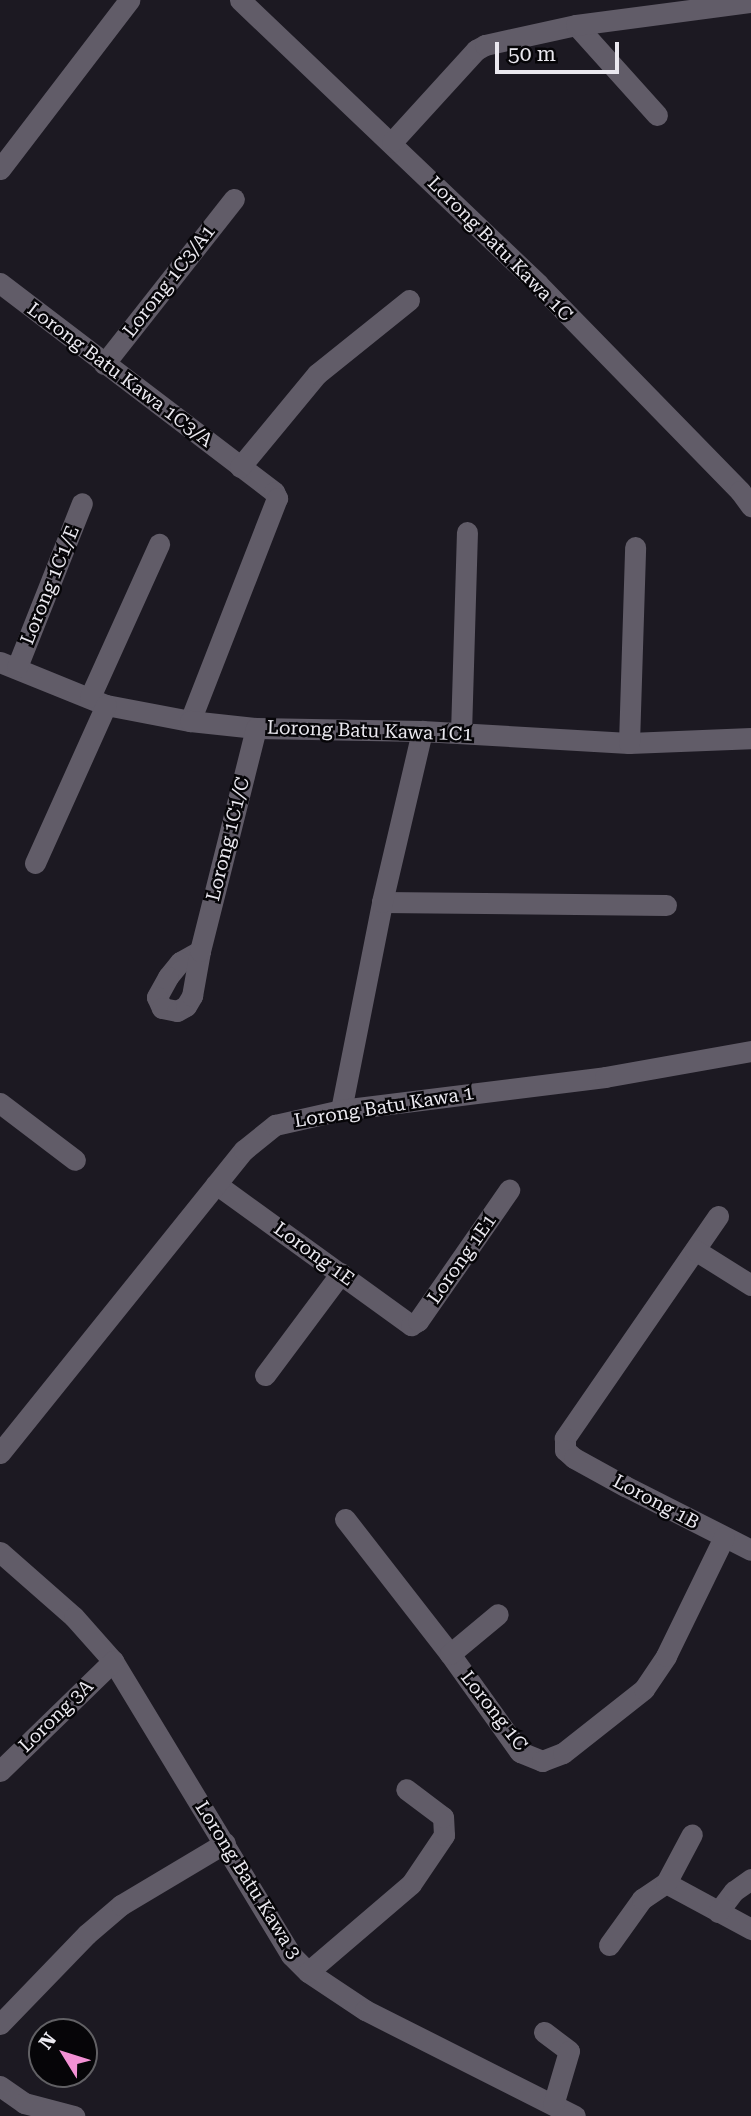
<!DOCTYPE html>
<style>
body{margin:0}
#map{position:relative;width:751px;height:2116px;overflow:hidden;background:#1c1922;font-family:"Roboto Serif",serif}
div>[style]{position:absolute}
.minor>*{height:21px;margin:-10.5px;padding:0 10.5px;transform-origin:10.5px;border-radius:10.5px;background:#615c68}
span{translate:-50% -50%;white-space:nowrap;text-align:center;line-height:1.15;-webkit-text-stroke:5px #060508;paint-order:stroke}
.street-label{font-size:19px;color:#eae8ef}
.north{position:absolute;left:28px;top:2018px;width:70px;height:70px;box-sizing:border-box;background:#060508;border:2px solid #616064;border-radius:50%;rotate:308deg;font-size:19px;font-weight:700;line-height:28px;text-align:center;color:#eae8ef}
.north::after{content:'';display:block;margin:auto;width:24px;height:32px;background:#f391d5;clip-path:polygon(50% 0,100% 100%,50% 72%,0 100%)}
.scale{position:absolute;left:495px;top:42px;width:124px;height:32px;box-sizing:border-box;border:4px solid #eae8ef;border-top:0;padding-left:9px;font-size:21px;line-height:24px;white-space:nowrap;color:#eae8ef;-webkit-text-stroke:5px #060508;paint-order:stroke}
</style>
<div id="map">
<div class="minor">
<i style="left:240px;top:0;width:412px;rotate:43.6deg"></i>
<i style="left:538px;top:284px;width:289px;rotate:45.7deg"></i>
<i style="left:740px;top:491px;width:19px;rotate:54deg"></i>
<i style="left:576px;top:25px;width:121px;rotate:48deg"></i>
<i style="left:392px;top:142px;width:125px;rotate:-47.6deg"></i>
<i style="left:476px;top:50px;width:10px;rotate:-29deg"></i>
<i style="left:485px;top:45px;width:93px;rotate:-12.4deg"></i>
<i style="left:576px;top:25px;width:177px;rotate:-7.5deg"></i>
<i style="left:0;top:169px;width:213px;rotate:-52.6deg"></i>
<i style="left:0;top:283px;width:345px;rotate:37.3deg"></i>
<i style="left:274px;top:492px;width:7px;rotate:63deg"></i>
<i style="left:277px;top:498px;width:239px;rotate:111.3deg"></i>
<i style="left:104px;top:364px;width:210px;rotate:-51.8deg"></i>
<i style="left:240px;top:467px;width:121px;rotate:-50.4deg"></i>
<i style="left:317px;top:374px;width:118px;rotate:-38.8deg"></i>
<i style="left:0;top:662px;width:114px;rotate:22.1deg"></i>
<i style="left:106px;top:705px;width:86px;rotate:10.8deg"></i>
<i style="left:190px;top:721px;width:66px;rotate:6.1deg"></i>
<i style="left:256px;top:728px;width:166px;rotate:1deg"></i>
<i style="left:422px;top:731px;width:207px;rotate:3.3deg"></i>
<i style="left:629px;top:743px;width:122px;rotate:-2.3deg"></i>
<i style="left:17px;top:667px;width:176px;rotate:-68.4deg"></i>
<i style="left:90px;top:697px;width:168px;rotate:-65.7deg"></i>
<i style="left:461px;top:733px;width:201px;rotate:-88.3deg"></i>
<i style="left:629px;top:743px;width:196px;rotate:-88.2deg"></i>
<i style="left:35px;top:863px;width:173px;rotate:-65.8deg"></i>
<i style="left:382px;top:902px;width:284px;rotate:0.6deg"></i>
<i style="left:200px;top:951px;width:23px;rotate:151deg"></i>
<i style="left:180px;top:962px;width:19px;rotate:129deg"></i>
<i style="left:168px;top:977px;width:23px;rotate:119deg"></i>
<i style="left:157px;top:997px;width:12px;rotate:66deg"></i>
<i style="left:162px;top:1008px;width:15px;rotate:11deg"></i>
<i style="left:177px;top:1011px;width:10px;rotate:-29deg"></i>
<i style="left:186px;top:1006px;width:12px;rotate:-59deg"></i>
<i style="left:192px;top:996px;width:46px;rotate:-79.9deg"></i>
<i style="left:200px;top:951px;width:230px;rotate:-75.9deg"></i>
<i style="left:0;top:1103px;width:94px;rotate:37.2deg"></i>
<i style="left:341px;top:1110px;width:212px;rotate:-78.8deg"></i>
<i style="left:382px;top:902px;width:176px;rotate:-76.8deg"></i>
<i style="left:216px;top:1184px;width:241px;rotate:35.9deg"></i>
<i style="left:411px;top:1325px;width:8px;rotate:-30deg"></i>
<i style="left:418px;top:1321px;width:160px;rotate:-55.2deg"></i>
<i style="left:718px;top:1216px;width:270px;rotate:124.6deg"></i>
<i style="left:565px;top:1438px;width:12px;rotate:90deg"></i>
<i style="left:565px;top:1450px;width:12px;rotate:42deg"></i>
<i style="left:574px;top:1458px;width:58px;rotate:28.8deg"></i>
<i style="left:625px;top:1486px;width:141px;rotate:26.9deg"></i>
<i style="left:695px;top:1250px;width:66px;rotate:32deg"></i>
<i style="left:265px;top:1375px;width:127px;rotate:-53.3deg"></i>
<i style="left:0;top:1453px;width:389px;rotate:-51.2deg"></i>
<i style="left:244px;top:1150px;width:40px;rotate:-39deg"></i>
<i style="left:275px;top:1125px;width:68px;rotate:-12.8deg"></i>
<i style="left:341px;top:1110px;width:266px;rotate:-7.1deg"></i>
<i style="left:605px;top:1077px;width:148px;rotate:-10.1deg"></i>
<i style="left:345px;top:1519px;width:171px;rotate:52.1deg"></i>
<i style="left:450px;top:1654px;width:120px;rotate:54.5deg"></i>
<i style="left:520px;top:1752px;width:24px;rotate:22deg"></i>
<i style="left:542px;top:1761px;width:22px;rotate:-21deg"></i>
<i style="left:563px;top:1753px;width:103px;rotate:-38.3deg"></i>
<i style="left:644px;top:1689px;width:40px;rotate:-56deg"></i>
<i style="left:666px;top:1656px;width:132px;rotate:-64deg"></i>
<i style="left:0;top:1552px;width:98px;rotate:41.3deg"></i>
<i style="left:74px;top:1617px;width:59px;rotate:48.4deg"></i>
<i style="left:113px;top:1661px;width:344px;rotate:58.8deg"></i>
<i style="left:291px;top:1955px;width:24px;rotate:45deg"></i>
<i style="left:308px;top:1972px;width:69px;rotate:33.7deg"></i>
<i style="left:365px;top:2010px;width:235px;rotate:26.8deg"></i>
<i style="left:450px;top:1654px;width:62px;rotate:-39.8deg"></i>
<i style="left:0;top:1771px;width:158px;rotate:-44.2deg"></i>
<i style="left:666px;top:1883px;width:97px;rotate:28.4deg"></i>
<i style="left:718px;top:1912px;width:26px;rotate:-53deg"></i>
<i style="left:734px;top:1891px;width:21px;rotate:-35deg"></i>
<i style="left:609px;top:1945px;width:57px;rotate:-54.3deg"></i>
<i style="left:642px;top:1899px;width:29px;rotate:-34deg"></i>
<i style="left:666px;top:1883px;width:55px;rotate:-62deg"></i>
<i style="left:308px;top:1972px;width:135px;rotate:-40.5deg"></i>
<i style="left:411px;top:1884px;width:59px;rotate:-56deg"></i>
<i style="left:444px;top:1835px;width:18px;rotate:-93deg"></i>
<i style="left:443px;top:1817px;width:46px;rotate:-142.9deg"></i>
<i style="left:0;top:2024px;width:125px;rotate:-46deg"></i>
<i style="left:87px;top:1934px;width:45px;rotate:-40.5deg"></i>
<i style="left:121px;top:1905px;width:121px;rotate:-30.8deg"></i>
<i style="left:544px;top:2032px;width:31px;rotate:37deg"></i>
<i style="left:569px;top:2051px;width:56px;rotate:106.5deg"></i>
<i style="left:0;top:2086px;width:29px;rotate:35deg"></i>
<i style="left:24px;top:2103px;width:52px;rotate:14.6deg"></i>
</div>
<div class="street-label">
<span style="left:500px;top:249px;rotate:45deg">Lorong Batu Kawa 1C</span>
<span style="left:169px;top:281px;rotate:-52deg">Lorong 1C3/A1</span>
<span style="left:120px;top:375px;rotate:37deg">Lorong Batu Kawa 1C3/A</span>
<span style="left:50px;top:585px;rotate:-68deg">Lorong 1C1/E</span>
<span style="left:370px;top:731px;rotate:2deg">Lorong Batu Kawa 1C1</span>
<span style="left:228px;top:839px;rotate:-76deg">Lorong 1C1/C</span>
<span style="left:384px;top:1107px;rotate:-9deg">Lorong Batu Kawa 1</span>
<span style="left:314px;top:1254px;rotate:36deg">Lorong 1E</span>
<span style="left:462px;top:1259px;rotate:-55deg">Lorong 1E1</span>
<span style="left:656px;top:1502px;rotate:28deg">Lorong 1B</span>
<span style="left:494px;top:1711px;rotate:52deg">Lorong 1C</span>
<span style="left:56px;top:1716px;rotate:-44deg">Lorong 3A</span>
<span style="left:248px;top:1880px;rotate:58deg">Lorong Batu Kawa 3</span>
</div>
<div class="north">N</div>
<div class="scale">50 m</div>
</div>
